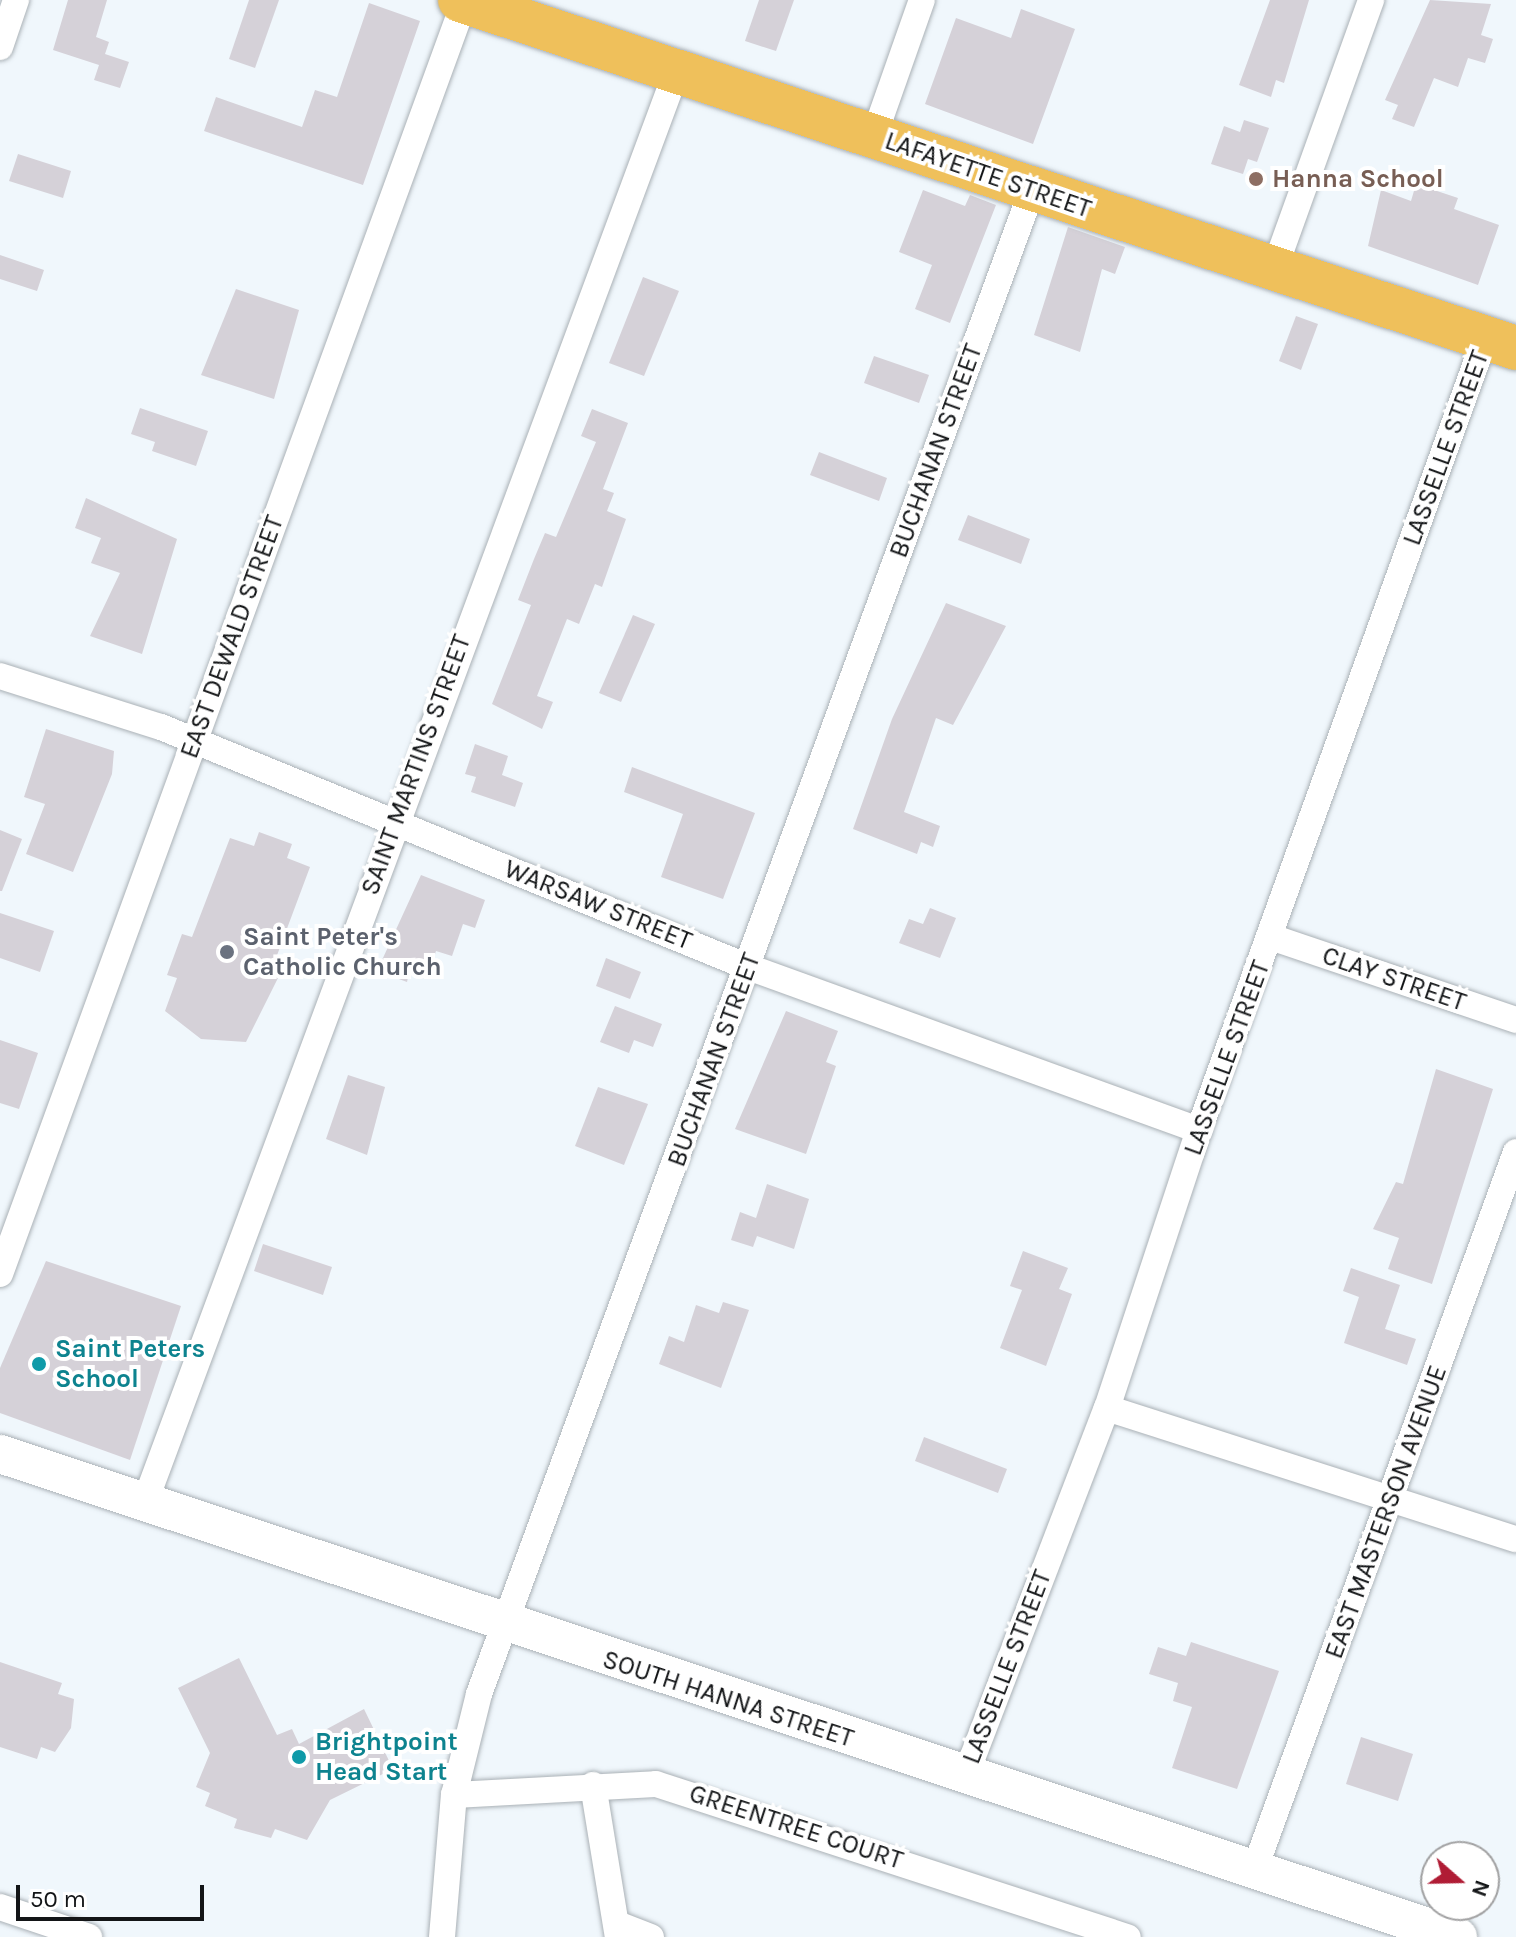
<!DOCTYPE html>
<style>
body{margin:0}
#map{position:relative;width:1516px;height:1937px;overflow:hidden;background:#f0f7fc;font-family:Karla,sans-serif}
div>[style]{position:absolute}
.building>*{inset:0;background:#d5d1d8}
.roads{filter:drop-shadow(0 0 2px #aab1b6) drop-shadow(0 0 2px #aab1b6)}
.street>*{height:26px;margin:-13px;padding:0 13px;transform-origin:13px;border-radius:13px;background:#fff}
.secondary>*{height:38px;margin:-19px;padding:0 19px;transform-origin:19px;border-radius:19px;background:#fff}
.highway>*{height:44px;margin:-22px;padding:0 22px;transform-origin:22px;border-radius:22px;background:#efc05b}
.dots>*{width:22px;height:22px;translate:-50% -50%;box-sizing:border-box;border:4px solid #fff;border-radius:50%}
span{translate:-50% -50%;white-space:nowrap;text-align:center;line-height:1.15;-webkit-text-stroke:8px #fff;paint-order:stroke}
.street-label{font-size:26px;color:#131517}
.education-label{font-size:26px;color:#785e54;font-weight:700}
.left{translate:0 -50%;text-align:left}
.worship-label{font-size:26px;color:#5b616d;font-weight:700}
.culture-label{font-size:26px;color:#0d838f;font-weight:700}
.north{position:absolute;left:1420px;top:1841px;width:80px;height:80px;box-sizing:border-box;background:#fff;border:2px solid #a1a1a2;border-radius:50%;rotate:110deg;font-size:22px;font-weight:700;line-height:32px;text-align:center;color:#131517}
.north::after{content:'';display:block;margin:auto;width:28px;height:36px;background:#b01c35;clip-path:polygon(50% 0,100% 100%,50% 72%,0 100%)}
.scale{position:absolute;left:16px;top:1885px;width:188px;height:36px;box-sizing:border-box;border:4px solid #131517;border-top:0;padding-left:10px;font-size:24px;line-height:28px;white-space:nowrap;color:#131517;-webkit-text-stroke:6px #fff;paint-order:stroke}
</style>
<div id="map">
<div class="building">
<i style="clip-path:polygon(68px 0,107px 0,96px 37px,109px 42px,105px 54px,129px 62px,120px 88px,94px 80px,99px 65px,53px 50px)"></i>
<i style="clip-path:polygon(249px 0,279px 0,255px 68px,229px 59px)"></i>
<i style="clip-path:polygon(759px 0,794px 0,776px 51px,745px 41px)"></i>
<i style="clip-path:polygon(1270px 0,1309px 0,1284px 83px,1276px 80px,1271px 97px,1239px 85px)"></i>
<i style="clip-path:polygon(1430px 0,1491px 4px,1481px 35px,1493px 39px,1485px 63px,1468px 58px,1458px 87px,1434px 78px,1414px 127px,1392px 119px,1398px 105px,1385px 100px)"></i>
<i style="clip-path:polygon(369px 3px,420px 21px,363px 185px,204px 131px,216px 97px,302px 127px,315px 90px,337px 97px)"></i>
<i style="clip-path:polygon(1021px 9px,1075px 29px,1033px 144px,925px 104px,956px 18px,1011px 38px)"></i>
<i style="clip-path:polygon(1244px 120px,1269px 128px,1257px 162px,1248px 159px,1243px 174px,1211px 164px,1224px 126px,1240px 132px)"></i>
<i style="clip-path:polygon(18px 154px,71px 171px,63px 198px,9px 181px)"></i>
<i style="clip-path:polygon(1416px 184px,1458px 198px,1454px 209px,1499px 225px,1478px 285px,1368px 246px,1381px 190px,1411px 201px)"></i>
<i style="clip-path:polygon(923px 190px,965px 206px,970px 195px,996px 205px,950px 323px,915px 309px,932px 265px,899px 252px)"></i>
<i style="clip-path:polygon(1068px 227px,1125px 247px,1115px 274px,1102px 269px,1080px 352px,1034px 335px)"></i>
<i style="clip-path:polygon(0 255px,44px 270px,37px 291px,0 279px)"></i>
<i style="clip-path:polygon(643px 277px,679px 291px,644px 376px,609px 363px)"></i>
<i style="clip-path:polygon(236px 289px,299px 310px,274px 399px,201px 375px)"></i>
<i style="clip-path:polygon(1296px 316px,1318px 324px,1301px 370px,1279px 361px)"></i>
<i style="clip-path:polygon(874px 356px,929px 375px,919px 403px,864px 383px)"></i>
<i style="clip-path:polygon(140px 408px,208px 431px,196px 466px,152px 451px,155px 442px,131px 434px)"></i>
<i style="clip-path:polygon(592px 409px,628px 423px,603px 489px,614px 493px,607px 511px,626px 519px,602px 587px,595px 584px,579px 624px,567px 619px,537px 696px,553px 702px,542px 729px,492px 704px,531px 605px,518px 600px,534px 559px,545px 533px,556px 537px,596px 442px,581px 436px)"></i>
<i style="clip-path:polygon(819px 452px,887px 478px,879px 501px,810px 475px)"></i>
<i style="clip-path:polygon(86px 498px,177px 539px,142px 654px,90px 636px,120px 573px,91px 563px,101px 538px,75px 528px)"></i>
<i style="clip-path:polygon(968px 515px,1030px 539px,1021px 564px,958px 540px)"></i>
<i style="clip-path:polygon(946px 603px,1006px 626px,953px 725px,936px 718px,904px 812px,940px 826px,933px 847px,921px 842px,917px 854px,853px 829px,892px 719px)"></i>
<i style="clip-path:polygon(633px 615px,655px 624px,621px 702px,599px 693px)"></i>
<i style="clip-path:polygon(46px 729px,114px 751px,112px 774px,73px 872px,26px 854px,45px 804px,24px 797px)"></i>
<i style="clip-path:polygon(475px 744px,508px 756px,502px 775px,523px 783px,515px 807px,471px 792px,476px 777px,465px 774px)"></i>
<i style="clip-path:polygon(632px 767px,755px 813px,723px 899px,661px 877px,683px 814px,624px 792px)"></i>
<i style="clip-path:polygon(0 830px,22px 839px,2px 891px,0 891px)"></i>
<i style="clip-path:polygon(259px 832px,292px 844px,287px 858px,310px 867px,273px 966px,282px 970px,246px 1042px,201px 1039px,165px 1011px,177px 978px,167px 975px,182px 934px,192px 937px,230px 838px,254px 846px)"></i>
<i style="clip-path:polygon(421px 875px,485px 900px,475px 928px,463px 924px,452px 956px,436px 951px,427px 979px,409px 973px,407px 982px,377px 971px)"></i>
<i style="clip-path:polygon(930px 908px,956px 918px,940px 958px,899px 943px,909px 919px,923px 924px)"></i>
<i style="clip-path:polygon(0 913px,54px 931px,40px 972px,0 958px)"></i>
<i style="clip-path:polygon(606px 958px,641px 972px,630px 999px,596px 986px)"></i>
<i style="clip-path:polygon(615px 1006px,662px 1024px,653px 1047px,634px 1040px,629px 1053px,600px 1042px)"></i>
<i style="clip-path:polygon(786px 1011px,838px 1031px,826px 1062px,836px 1066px,806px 1154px,735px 1129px)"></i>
<i style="clip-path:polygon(0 1040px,38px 1053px,19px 1109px,0 1103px)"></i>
<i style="clip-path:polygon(1436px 1069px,1493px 1089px,1432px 1284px,1388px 1269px,1399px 1238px,1373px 1229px,1396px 1182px,1403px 1184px)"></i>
<i style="clip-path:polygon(348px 1075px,385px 1087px,367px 1155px,326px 1139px)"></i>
<i style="clip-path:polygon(598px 1087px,648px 1104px,624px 1165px,575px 1146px)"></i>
<i style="clip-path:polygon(767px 1184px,809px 1199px,794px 1249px,757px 1236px,753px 1247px,731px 1240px,740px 1212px,756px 1218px)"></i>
<i style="clip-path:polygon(263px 1244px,332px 1267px,323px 1295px,254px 1271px)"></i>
<i style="clip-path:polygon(1023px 1251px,1068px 1268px,1059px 1289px,1072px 1294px,1046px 1366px,1000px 1348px,1022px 1290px,1010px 1286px)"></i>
<i style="clip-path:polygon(46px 1261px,181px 1306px,130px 1460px,0 1413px,0 1368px)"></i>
<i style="clip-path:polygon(1351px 1268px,1400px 1285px,1385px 1329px,1416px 1339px,1407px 1365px,1344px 1343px,1359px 1297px,1343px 1291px)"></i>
<i style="clip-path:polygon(723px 1302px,749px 1310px,721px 1388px,659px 1364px,669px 1336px,684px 1342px,696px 1305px,719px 1313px)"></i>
<i style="clip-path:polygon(924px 1437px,1007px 1469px,998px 1493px,915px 1461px)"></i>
<i style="clip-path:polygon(1191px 1642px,1279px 1671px,1237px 1789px,1172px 1768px,1192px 1707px,1173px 1701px,1178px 1683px,1149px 1674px,1158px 1647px,1186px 1656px)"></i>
<i style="clip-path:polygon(239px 1658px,277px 1735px,292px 1729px,299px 1744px,364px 1709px,393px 1769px,330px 1800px,307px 1840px,275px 1829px,271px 1838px,234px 1828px,237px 1819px,205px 1806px,210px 1793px,196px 1787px,210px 1753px,178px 1688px)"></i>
<i style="clip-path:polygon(0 1662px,62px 1683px,58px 1694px,74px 1699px,71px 1728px,55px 1752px,41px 1747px,37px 1759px,0 1747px)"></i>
<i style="clip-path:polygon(1361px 1737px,1413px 1754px,1398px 1801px,1346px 1784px)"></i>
</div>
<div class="roads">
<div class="street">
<i style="left:0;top:47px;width:50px;rotate:-71.2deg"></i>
<i style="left:874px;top:136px;width:144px;rotate:-70.6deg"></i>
<i style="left:1275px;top:267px;width:284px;rotate:-70.2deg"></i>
<i style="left:0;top:676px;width:169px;rotate:17.6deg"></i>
<i style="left:161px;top:727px;width:634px;rotate:22.24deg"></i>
<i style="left:748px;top:967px;width:480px;rotate:19.9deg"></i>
<i style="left:1271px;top:937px;width:259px;rotate:18.7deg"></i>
<i style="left:0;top:1274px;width:1356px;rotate:-69.95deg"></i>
<i style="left:1107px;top:1408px;width:429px;rotate:17.8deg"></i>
<i style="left:145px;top:1502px;width:1522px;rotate:-69.62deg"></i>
<i style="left:965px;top:1777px;width:395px;rotate:-69deg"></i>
<i style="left:1107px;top:1408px;width:293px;rotate:-71.7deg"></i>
<i style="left:1199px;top:1130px;width:842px;rotate:-70.14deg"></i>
<i style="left:593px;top:1785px;width:154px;rotate:80.7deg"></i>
<i style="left:454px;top:1795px;width:202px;rotate:-3.1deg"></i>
<i style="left:656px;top:1784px;width:496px;rotate:18deg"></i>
<i style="left:1254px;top:1871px;width:765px;rotate:-69.98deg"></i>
<i style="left:0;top:1907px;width:94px;rotate:18.6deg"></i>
<i style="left:622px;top:1926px;width:31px;rotate:21deg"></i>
<i style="left:442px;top:1937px;width:143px;rotate:-85.2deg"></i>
<i style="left:454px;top:1795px;width:104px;rotate:-76.1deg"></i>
<i style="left:479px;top:1694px;width:1599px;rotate:-69.81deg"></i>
</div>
<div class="secondary">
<i style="left:0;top:1454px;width:1536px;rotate:18.33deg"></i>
</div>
<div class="highway">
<i style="left:460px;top:0;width:1112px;rotate:18.24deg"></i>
</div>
</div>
<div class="dots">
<i style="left:1256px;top:179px;background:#8d6e63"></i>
<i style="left:227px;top:952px;background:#6b7280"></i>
<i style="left:39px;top:1364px;background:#0f9aa8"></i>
<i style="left:299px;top:1757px;background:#0f9aa8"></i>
</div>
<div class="street-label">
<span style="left:988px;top:175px;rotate:19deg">LAFAYETTE STREET</span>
<span style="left:1446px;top:448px;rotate:-70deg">LASSELLE STREET</span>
<span style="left:936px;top:451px;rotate:-70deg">BUCHANAN STREET</span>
<span style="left:232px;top:637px;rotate:-70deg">EAST DEWALD STREET</span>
<span style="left:416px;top:765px;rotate:-70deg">SAINT MARTINS STREET</span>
<span style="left:598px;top:905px;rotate:22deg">WARSAW STREET</span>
<span style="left:1394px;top:979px;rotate:19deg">CLAY STREET</span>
<span style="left:1227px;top:1058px;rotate:-70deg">LASSELLE STREET</span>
<span style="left:714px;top:1060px;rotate:-70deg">BUCHANAN STREET</span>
<span style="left:1386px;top:1512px;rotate:-70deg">EAST MASTERSON AVENUE</span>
<span style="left:1007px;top:1667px;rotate:-69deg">LASSELLE STREET</span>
<span style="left:728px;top:1699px;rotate:18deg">SOUTH HANNA STREET</span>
<span style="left:796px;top:1827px;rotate:18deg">GREENTREE COURT</span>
</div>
<div class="education-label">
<span class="left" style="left:1272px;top:179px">Hanna School</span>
</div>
<div class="worship-label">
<span class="left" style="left:243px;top:952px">Saint Peter's<br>Catholic Church</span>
</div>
<div class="culture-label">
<span class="left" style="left:55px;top:1364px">Saint Peters<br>School</span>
<span class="left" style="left:315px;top:1757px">Brightpoint<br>Head Start</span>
</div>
<div class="north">N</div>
<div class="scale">50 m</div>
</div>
